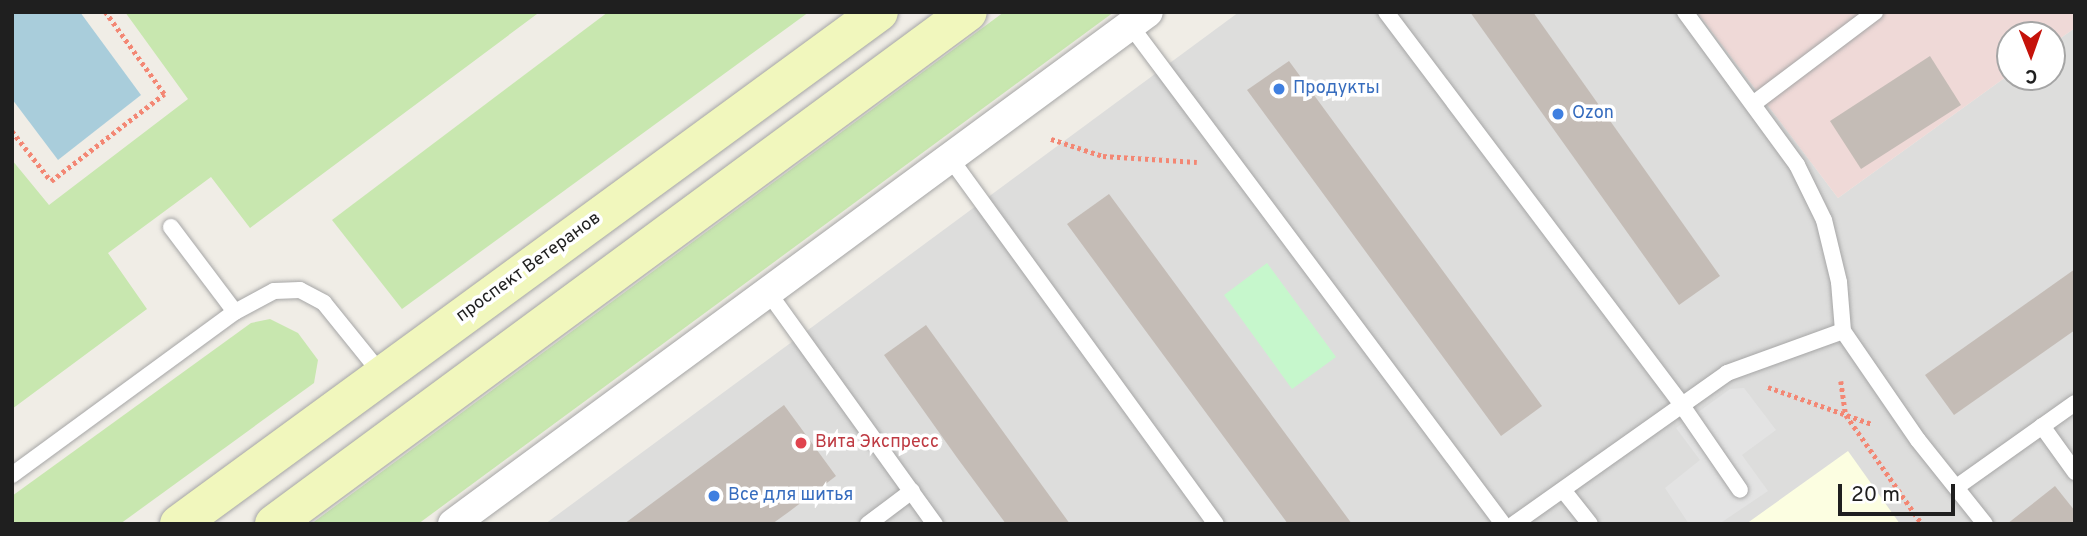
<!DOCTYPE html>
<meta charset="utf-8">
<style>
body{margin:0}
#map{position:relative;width:2087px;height:536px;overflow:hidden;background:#f0ede6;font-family:Overpass,sans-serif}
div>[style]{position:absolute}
.residential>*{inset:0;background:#dddddc}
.commercial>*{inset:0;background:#efd9d7}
.education>*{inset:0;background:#fcfee1}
.grass>*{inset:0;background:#c8e7af}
.park>*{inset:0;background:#c6f7cc}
.parking>*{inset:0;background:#e3e3e3}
.water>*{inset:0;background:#a9cddb}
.building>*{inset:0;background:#c4bcb6}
.path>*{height:4.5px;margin-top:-2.25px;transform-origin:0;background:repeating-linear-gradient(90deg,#f38774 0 3.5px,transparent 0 7px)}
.roads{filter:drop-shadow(0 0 2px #a6a6a6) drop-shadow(0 0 2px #a6a6a6)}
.service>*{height:16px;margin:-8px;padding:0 8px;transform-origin:8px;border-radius:8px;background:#fff}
.minor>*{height:30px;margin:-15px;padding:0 15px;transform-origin:15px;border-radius:15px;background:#fff}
.secondary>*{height:38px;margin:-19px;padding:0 19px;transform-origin:19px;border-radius:19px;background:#f1f7bd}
.dots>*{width:19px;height:19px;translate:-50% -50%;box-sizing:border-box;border:4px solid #fff;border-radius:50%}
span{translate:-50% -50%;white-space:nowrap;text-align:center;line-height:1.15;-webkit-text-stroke:7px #fff;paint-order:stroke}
.shop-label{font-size:18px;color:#366cbe}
.left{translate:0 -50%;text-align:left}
.street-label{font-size:18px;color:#1f1f1f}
.health-label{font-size:18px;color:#be3a42}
.frame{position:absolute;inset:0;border:14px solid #1f1f1f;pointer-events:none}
.north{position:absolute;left:1996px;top:21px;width:70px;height:70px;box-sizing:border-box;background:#fff;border:2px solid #a5a5a5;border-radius:50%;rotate:179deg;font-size:19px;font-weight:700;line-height:28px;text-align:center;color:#1f1f1f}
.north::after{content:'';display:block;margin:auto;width:24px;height:32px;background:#c5120a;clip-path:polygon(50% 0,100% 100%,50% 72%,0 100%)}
.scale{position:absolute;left:1838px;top:484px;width:117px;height:32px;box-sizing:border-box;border:4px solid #1f1f1f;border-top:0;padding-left:9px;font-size:21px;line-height:24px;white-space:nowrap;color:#1f1f1f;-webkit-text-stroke:5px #fff;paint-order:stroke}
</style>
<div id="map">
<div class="residential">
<i style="clip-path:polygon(1239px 12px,1697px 12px,1838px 198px,2010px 74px,2052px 77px,2052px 44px,2075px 28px,2075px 524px,545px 524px)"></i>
</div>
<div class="commercial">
<i style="clip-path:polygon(1697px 12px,2075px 12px,2075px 28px,2052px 44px,2052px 35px,2010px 35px,2010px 74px,1838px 198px)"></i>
</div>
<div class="education">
<i style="clip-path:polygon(1848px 451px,1900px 524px,1746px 524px)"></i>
</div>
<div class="grass">
<i style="clip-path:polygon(125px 12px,537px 14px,250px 228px,211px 177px,108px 253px,147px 309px,12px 409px,12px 160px,49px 205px,188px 99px)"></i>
<i style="clip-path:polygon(608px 12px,809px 12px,402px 309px,332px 220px)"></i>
<i style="clip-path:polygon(1004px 12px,1114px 12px,418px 524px,311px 524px)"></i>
<i style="clip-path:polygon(270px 319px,298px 333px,318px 360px,314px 383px,120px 524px,12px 524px,12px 496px,251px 323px)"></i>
</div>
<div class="park">
<i style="clip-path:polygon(1267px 263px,1336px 357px,1292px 389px,1224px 295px)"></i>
</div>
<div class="parking">
<i style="clip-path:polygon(1744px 388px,1776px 430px,1742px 455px,1768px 491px,1719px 524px,1689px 524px,1665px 488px,1700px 460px,1676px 428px,1730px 389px)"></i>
</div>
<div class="water">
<i style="clip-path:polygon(12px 12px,80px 12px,141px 95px,58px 160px,12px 99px)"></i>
</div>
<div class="building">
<i style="clip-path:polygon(1470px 12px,1533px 12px,1720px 276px,1679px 305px)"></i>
<i style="clip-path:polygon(1930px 56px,1961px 105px,1861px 169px,1830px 121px)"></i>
<i style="clip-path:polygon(1289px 61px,1542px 406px,1501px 436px,1247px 90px)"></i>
<i style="clip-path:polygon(1109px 194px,1352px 524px,1288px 524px,1142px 326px,1067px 224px)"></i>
<i style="clip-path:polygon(2075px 269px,2075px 330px,1954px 415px,1925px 375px)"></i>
<i style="clip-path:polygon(926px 325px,1070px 524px,1006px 524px,958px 459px,884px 355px)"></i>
<i style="clip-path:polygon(784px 405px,836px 476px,790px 511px,772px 524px,624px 524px)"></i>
<i style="clip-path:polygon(2055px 486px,2075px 511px,2075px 524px,2007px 524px)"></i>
</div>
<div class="path">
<i style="left:12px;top:131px;width:63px;rotate:52deg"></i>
<i style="left:51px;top:181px;width:143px;rotate:-37.6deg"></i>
<i style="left:164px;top:94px;width:101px;rotate:-125.7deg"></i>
<i style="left:1051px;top:139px;width:55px;rotate:18.1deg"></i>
<i style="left:1103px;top:156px;width:94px;rotate:3.7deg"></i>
<i style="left:1841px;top:381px;width:34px;rotate:82deg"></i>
<i style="left:1846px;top:415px;width:133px;rotate:55.1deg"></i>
<i style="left:1768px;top:387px;width:110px;rotate:19.6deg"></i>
</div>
<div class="roads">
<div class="service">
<i style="left:1386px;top:12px;width:491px;rotate:53deg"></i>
<i style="left:1681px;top:404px;width:104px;rotate:55.5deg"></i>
<i style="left:1685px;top:12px;width:190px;rotate:53.8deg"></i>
<i style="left:1797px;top:165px;width:61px;rotate:63.9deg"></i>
<i style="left:1824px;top:220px;width:64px;rotate:76.4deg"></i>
<i style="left:1839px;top:282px;width:49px;rotate:85.3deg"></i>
<i style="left:1843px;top:331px;width:132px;rotate:55.5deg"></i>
<i style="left:1918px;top:440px;width:107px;rotate:51.4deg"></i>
<i style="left:1130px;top:25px;width:623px;rotate:53.22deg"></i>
<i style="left:1753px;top:104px;width:153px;rotate:-37deg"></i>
<i style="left:950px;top:158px;width:452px;rotate:54deg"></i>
<i style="left:171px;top:227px;width:106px;rotate:53deg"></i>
<i style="left:768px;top:292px;width:286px;rotate:54.3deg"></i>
<i style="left:2042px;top:426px;width:57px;rotate:54.3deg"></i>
<i style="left:12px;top:475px;width:276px;rotate:-36.2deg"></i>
<i style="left:235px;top:312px;width:44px;rotate:-28.3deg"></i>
<i style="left:274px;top:291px;width:26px;rotate:-2deg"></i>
<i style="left:300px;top:290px;width:27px;rotate:28deg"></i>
<i style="left:324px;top:303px;width:92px;rotate:51.1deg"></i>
<i style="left:1958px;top:486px;width:143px;rotate:-35.4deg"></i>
<i style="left:1563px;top:490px;width:43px;rotate:51.5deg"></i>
<i style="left:868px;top:524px;width:55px;rotate:-36.9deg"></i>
<i style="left:1514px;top:524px;width:261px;rotate:-35.3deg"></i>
<i style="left:1727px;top:373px;width:123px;rotate:-19.9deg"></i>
</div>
<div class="minor">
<i style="left:453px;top:524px;width:863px;rotate:-36.38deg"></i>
</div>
<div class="secondary">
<i style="left:179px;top:524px;width:867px;rotate:-36.18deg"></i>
<i style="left:274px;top:524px;width:862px;rotate:-36.42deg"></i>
</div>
</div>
<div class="dots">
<i style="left:1279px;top:89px;background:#3f7fe0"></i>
<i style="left:1558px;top:114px;background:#3f7fe0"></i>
<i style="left:801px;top:443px;background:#e0444e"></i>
<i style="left:714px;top:496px;background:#3f7fe0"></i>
</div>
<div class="shop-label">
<span class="left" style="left:1293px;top:89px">Продукты</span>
<span class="left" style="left:1572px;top:114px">Ozon</span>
<span class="left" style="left:728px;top:496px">Все для шитья</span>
</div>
<div class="street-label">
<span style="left:529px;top:268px;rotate:-36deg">проспект Ветеранов</span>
</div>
<div class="health-label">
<span class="left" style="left:815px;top:443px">Вита Экспресс</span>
</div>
<div class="frame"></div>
<div class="north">С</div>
<div class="scale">20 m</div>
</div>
